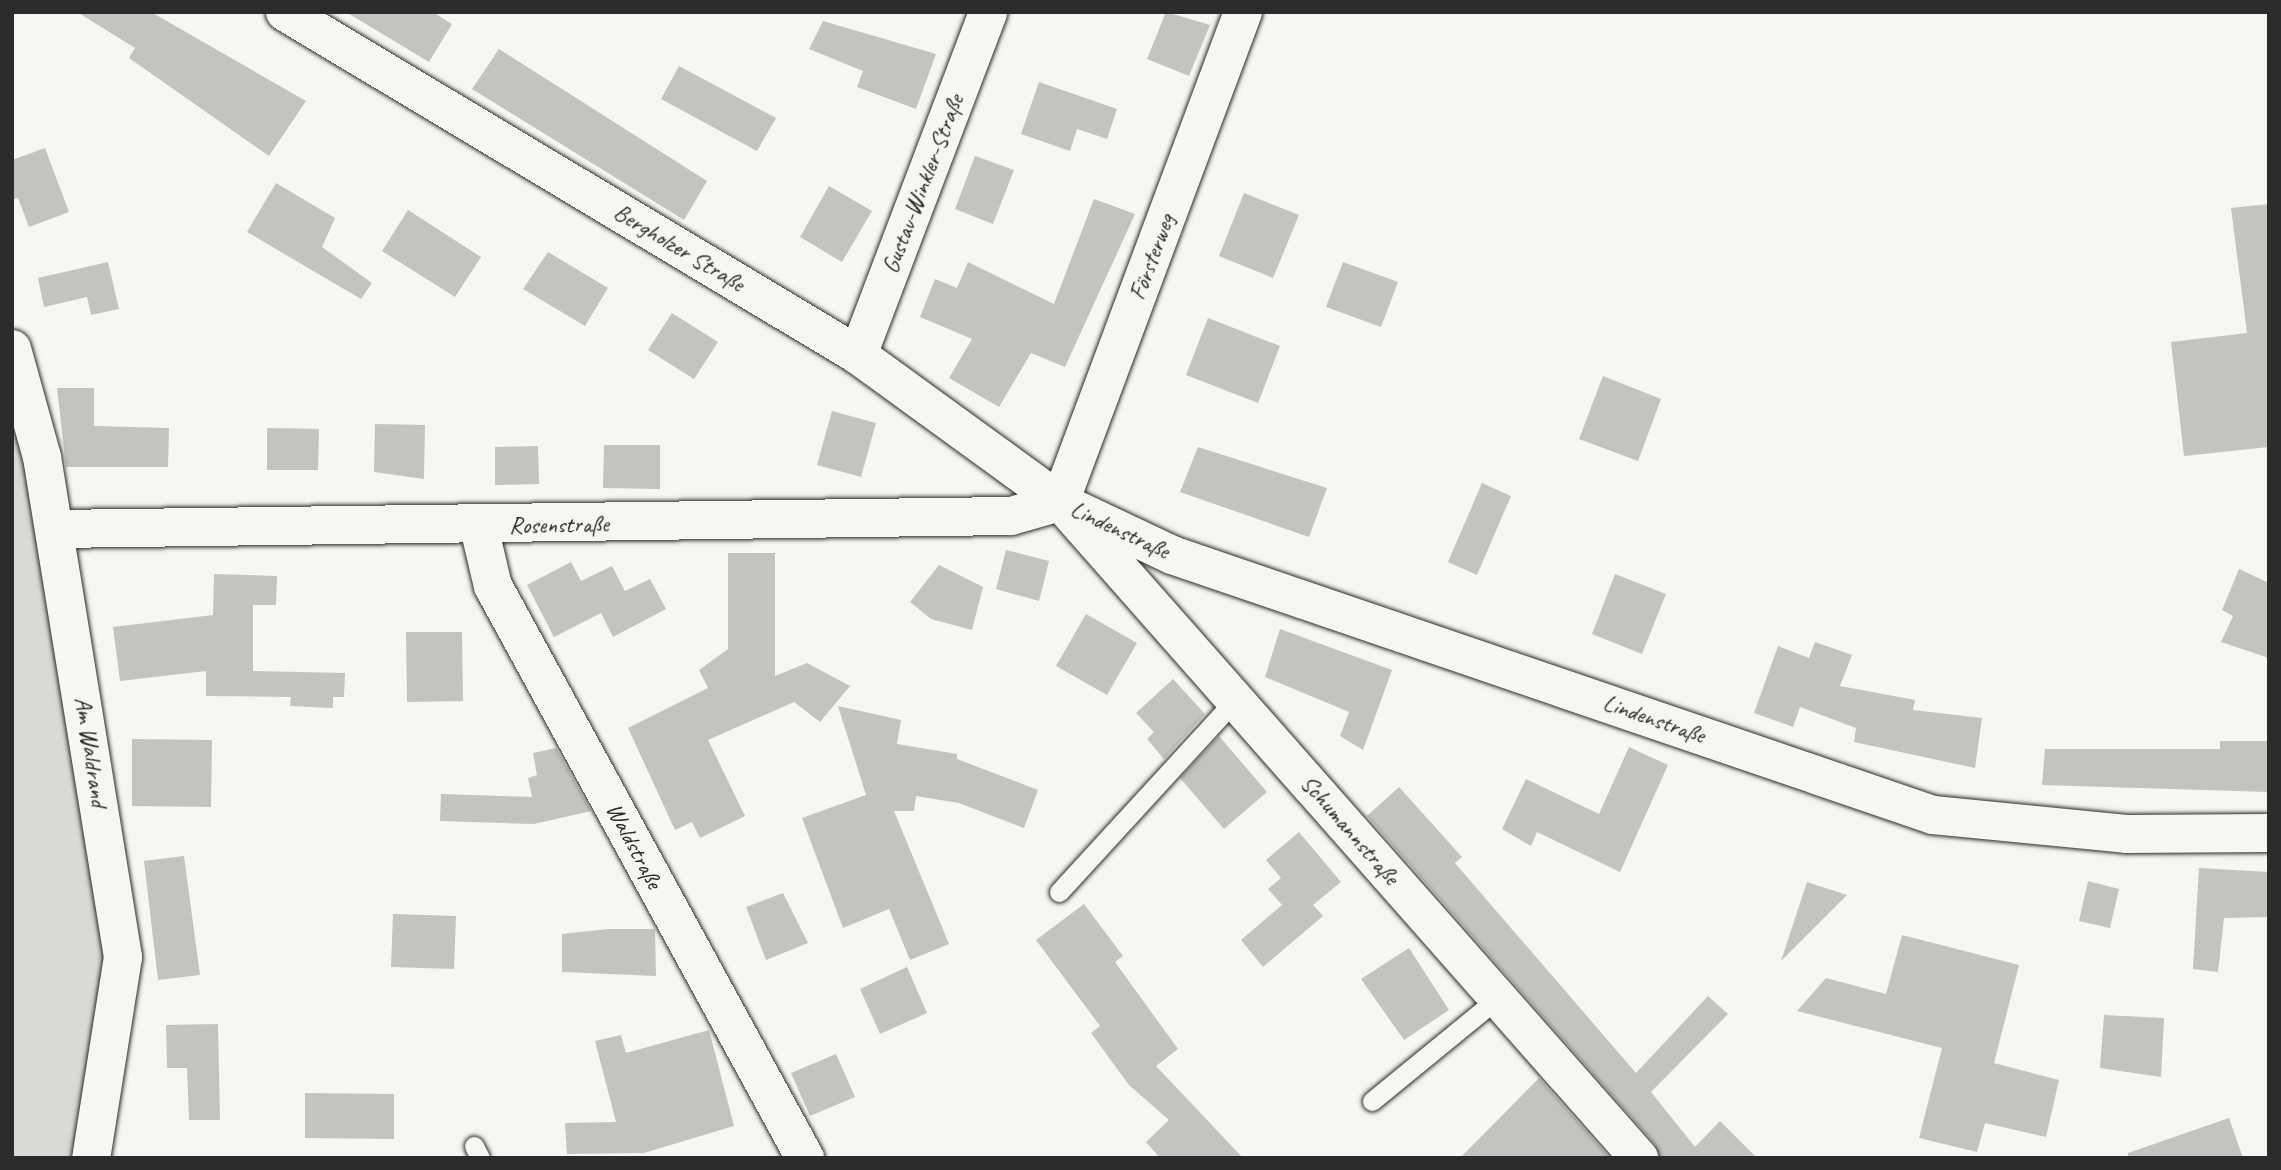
<!DOCTYPE html>
<meta charset="utf-8">
<style>
body{margin:0}
#map{position:relative;width:2281px;height:1170px;overflow:hidden;background:#f6f6f2;font-family:Caveat,sans-serif}
div>[style]{position:absolute}
.green>*{inset:0;background:#d9d9d5}
.building>*{inset:0;background:#c3c3c0}
.roads{filter:drop-shadow(0 0 2px #2b2b2b) drop-shadow(0 0 2px #2b2b2b)}
.service>*{height:19px;margin:-9.5px;padding:0 9.5px;transform-origin:9.5px;border-radius:9.5px;background:#f6f6f2}
.minor>*{height:38px;margin:-19px;padding:0 19px;transform-origin:19px;border-radius:19px;background:#f6f6f2}
span{translate:-50% -50%;white-space:nowrap;text-align:center;line-height:1.15;-webkit-text-stroke:7px #f6f6f2;paint-order:stroke}
.street-label{font-size:24px;color:#2b2b2b}
.frame{position:absolute;inset:0;border:14px solid #2b2b2b;pointer-events:none}
</style>
<div id="map">
<div class="green">
<i style="clip-path:polygon(12px 349px,123px 957px,91px 1158px,12px 1158px)"></i>
</div>
<div class="building">
<i style="clip-path:polygon(77px 12px,151px 12px,306px 101px,269px 156px,129px 58px,135px 48px)"></i>
<i style="clip-path:polygon(346px 12px,433px 12px,452px 24px,429px 62px)"></i>
<i style="clip-path:polygon(1166px 12px,1210px 25px,1189px 76px,1147px 59px)"></i>
<i style="clip-path:polygon(823px 21px,936px 54px,916px 109px,857px 87px,863px 71px,809px 49px)"></i>
<i style="clip-path:polygon(499px 49px,707px 181px,684px 220px,472px 89px)"></i>
<i style="clip-path:polygon(679px 66px,776px 118px,757px 151px,661px 99px)"></i>
<i style="clip-path:polygon(1039px 82px,1117px 109px,1107px 139px,1077px 129px,1070px 151px,1021px 134px)"></i>
<i style="clip-path:polygon(45px 148px,69px 212px,29px 227px,18px 198px,12px 200px,12px 160px)"></i>
<i style="clip-path:polygon(975px 156px,1014px 170px,993px 224px,955px 209px)"></i>
<i style="clip-path:polygon(276px 183px,335px 218px,322px 247px,372px 283px,361px 299px,247px 232px)"></i>
<i style="clip-path:polygon(829px 186px,872px 211px,842px 262px,800px 237px)"></i>
<i style="clip-path:polygon(1244px 193px,1299px 215px,1273px 278px,1219px 256px)"></i>
<i style="clip-path:polygon(1094px 199px,1135px 214px,1065px 367px,1031px 353px,999px 407px,949px 378px,972px 339px,920px 317px,935px 279px,957px 288px,968px 262px,1054px 304px)"></i>
<i style="clip-path:polygon(2269px 204px,2269px 447px,2184px 456px,2171px 342px,2247px 333px,2231px 208px)"></i>
<i style="clip-path:polygon(408px 210px,481px 257px,455px 297px,382px 251px)"></i>
<i style="clip-path:polygon(548px 252px,608px 288px,585px 326px,523px 289px)"></i>
<i style="clip-path:polygon(108px 262px,119px 309px,91px 315px,87px 297px,44px 307px,38px 278px)"></i>
<i style="clip-path:polygon(1343px 262px,1398px 282px,1381px 327px,1326px 307px)"></i>
<i style="clip-path:polygon(672px 313px,718px 342px,694px 379px,648px 350px)"></i>
<i style="clip-path:polygon(1208px 318px,1280px 346px,1258px 403px,1186px 375px)"></i>
<i style="clip-path:polygon(1603px 376px,1661px 399px,1638px 461px,1579px 439px)"></i>
<i style="clip-path:polygon(57px 388px,94px 388px,94px 426px,169px 428px,168px 467px,66px 467px)"></i>
<i style="clip-path:polygon(832px 411px,876px 423px,861px 477px,817px 465px)"></i>
<i style="clip-path:polygon(375px 424px,425px 425px,424px 479px,374px 472px)"></i>
<i style="clip-path:polygon(267px 428px,319px 429px,318px 470px,267px 470px)"></i>
<i style="clip-path:polygon(604px 445px,660px 445px,660px 489px,603px 488px)"></i>
<i style="clip-path:polygon(538px 446px,539px 484px,495px 485px,495px 447px)"></i>
<i style="clip-path:polygon(1198px 447px,1327px 488px,1309px 537px,1180px 492px)"></i>
<i style="clip-path:polygon(1482px 483px,1511px 496px,1477px 575px,1448px 562px)"></i>
<i style="clip-path:polygon(1006px 550px,1049px 561px,1039px 601px,996px 589px)"></i>
<i style="clip-path:polygon(728px 553px,775px 553px,775px 676px,807px 663px,850px 686px,820px 722px,794px 702px,708px 740px,745px 816px,700px 838px,692px 822px,675px 830px,628px 728px,708px 688px,699px 670px,728px 649px)"></i>
<i style="clip-path:polygon(571px 562px,581px 581px,612px 566px,625px 591px,650px 579px,666px 609px,613px 637px,601px 613px,554px 637px,527px 585px)"></i>
<i style="clip-path:polygon(939px 565px,983px 587px,972px 630px,931px 619px,910px 602px)"></i>
<i style="clip-path:polygon(2239px 569px,2269px 583px,2269px 658px,2221px 642px,2233px 616px,2222px 610px)"></i>
<i style="clip-path:polygon(214px 574px,277px 576px,276px 605px,253px 605px,253px 671px,345px 673px,344px 697px,333px 697px,333px 708px,290px 706px,291px 697px,206px 696px,206px 671px,120px 681px,113px 627px,213px 615px)"></i>
<i style="clip-path:polygon(1615px 574px,1666px 594px,1642px 654px,1592px 634px)"></i>
<i style="clip-path:polygon(1086px 614px,1137px 643px,1107px 695px,1056px 666px)"></i>
<i style="clip-path:polygon(1280px 629px,1392px 670px,1363px 750px,1340px 736px,1349px 712px,1265px 677px)"></i>
<i style="clip-path:polygon(406px 632px,462px 632px,463px 701px,407px 702px)"></i>
<i style="clip-path:polygon(1815px 642px,1852px 655px,1840px 686px,1915px 700px,1913px 710px,1982px 718px,1975px 768px,1854px 742px,1856px 728px,1800px 707px,1793px 727px,1754px 713px,1778px 646px,1809px 658px)"></i>
<i style="clip-path:polygon(1173px 679px,1205px 714px,1164px 759px,1147px 739px,1154px 732px,1136px 713px)"></i>
<i style="clip-path:polygon(838px 706px,901px 720px,897px 744px,957px 754px,957px 759px,1038px 790px,1024px 828px,959px 803px,916px 796px,914px 811px,894px 811px,949px 944px,910px 960px,889px 909px,843px 928px,802px 818px,866px 795px)"></i>
<i style="clip-path:polygon(1219px 736px,1267px 792px,1224px 829px,1180px 778px)"></i>
<i style="clip-path:polygon(132px 739px,212px 740px,211px 807px,132px 806px)"></i>
<i style="clip-path:polygon(2220px 741px,2269px 741px,2269px 792px,2042px 785px,2045px 749px,2220px 749px)"></i>
<i style="clip-path:polygon(1629px 747px,1668px 765px,1620px 872px,1537px 832px,1531px 846px,1502px 829px,1526px 779px,1599px 814px)"></i>
<i style="clip-path:polygon(556px 748px,591px 811px,534px 824px,440px 821px,441px 794px,532px 797px,528px 778px,537px 775px,533px 753px)"></i>
<i style="clip-path:polygon(1399px 787px,1462px 857px,1455px 863px,1636px 1073px,1708px 996px,1728px 1014px,1651px 1092px,1695px 1147px,1720px 1121px,1757px 1158px,1660px 1158px,1655px 1144px,1367px 816px)"></i>
<i style="clip-path:polygon(1299px 832px,1341px 882px,1313px 905px,1323px 916px,1263px 967px,1241px 940px,1282px 905px,1268px 889px,1281px 878px,1266px 860px)"></i>
<i style="clip-path:polygon(184px 856px,200px 975px,158px 980px,144px 861px)"></i>
<i style="clip-path:polygon(2199px 868px,2269px 872px,2269px 917px,2224px 918px,2218px 972px,2193px 969px)"></i>
<i style="clip-path:polygon(2088px 881px,2119px 889px,2110px 928px,2079px 921px)"></i>
<i style="clip-path:polygon(1807px 882px,1847px 895px,1781px 961px)"></i>
<i style="clip-path:polygon(783px 893px,808px 943px,766px 960px,746px 907px)"></i>
<i style="clip-path:polygon(1084px 904px,1123px 956px,1115px 962px,1178px 1049px,1156px 1066px,1243px 1158px,1160px 1158px,1146px 1142px,1169px 1120px,1129px 1085px,1091px 1033px,1100px 1026px,1036px 940px)"></i>
<i style="clip-path:polygon(393px 914px,456px 916px,454px 969px,391px 967px)"></i>
<i style="clip-path:polygon(608px 929px,655px 929px,656px 976px,562px 972px,562px 934px)"></i>
<i style="clip-path:polygon(1902px 935px,2019px 965px,1994px 1063px,2059px 1080px,2046px 1137px,1985px 1123px,1977px 1152px,1919px 1138px,1942px 1048px,1797px 1011px,1826px 978px,1886px 994px)"></i>
<i style="clip-path:polygon(1409px 948px,1449px 1010px,1404px 1040px,1361px 979px)"></i>
<i style="clip-path:polygon(907px 967px,927px 1013px,880px 1034px,860px 989px)"></i>
<i style="clip-path:polygon(2104px 1015px,2164px 1018px,2161px 1077px,2100px 1068px)"></i>
<i style="clip-path:polygon(218px 1024px,220px 1120px,189px 1120px,187px 1068px,167px 1068px,166px 1025px)"></i>
<i style="clip-path:polygon(709px 1030px,734px 1126px,644px 1153px,567px 1154px,565px 1123px,616px 1122px,595px 1041px,621px 1035px,626px 1053px)"></i>
<i style="clip-path:polygon(836px 1054px,855px 1097px,810px 1116px,791px 1073px)"></i>
<i style="clip-path:polygon(1539px 1078px,1610px 1158px,1460px 1158px)"></i>
<i style="clip-path:polygon(305px 1093px,394px 1094px,394px 1139px,305px 1138px)"></i>
<i style="clip-path:polygon(2229px 1118px,2243px 1158px,2128px 1158px,2128px 1153px)"></i>
</div>
<div class="roads">
<div class="service">
<i style="left:1059px;top:892px;width:260px;rotate:-47.5deg"></i>
<i style="left:1372px;top:1101px;width:163px;rotate:-39.3deg"></i>
<i style="left:474px;top:1146px;width:13px;rotate:63deg"></i>
</div>
<div class="minor">
<i style="left:285px;top:12px;width:668px;rotate:30.9deg"></i>
<i style="left:858px;top:355px;width:250px;rotate:36deg"></i>
<i style="left:1060px;top:502px;width:124px;rotate:25.3deg"></i>
<i style="left:1172px;top:555px;width:804px;rotate:18.86deg"></i>
<i style="left:1933px;top:815px;width:194px;rotate:5.6deg"></i>
<i style="left:2126px;top:834px;width:143px;rotate:-0.4deg"></i>
<i style="left:12px;top:349px;width:112px;rotate:74.5deg"></i>
<i style="left:42px;top:457px;width:507px;rotate:80.8deg"></i>
<i style="left:123px;top:957px;width:204px;rotate:99deg"></i>
<i style="left:858px;top:355px;width:367px;rotate:-69.2deg"></i>
<i style="left:1060px;top:502px;width:523px;rotate:-69.52deg"></i>
<i style="left:1071px;top:514px;width:859px;rotate:48.59deg"></i>
<i style="left:479px;top:527px;width:61px;rotate:76.7deg"></i>
<i style="left:493px;top:586px;width:652px;rotate:61.39deg"></i>
<i style="left:55px;top:529px;width:956px;rotate:-0.78deg"></i>
<i style="left:1011px;top:516px;width:51px;rotate:-15.9deg"></i>
</div>
</div>
<div class="street-label">
<span style="left:923px;top:184px;rotate:-69deg">Gustav-Winkler-Straße</span>
<span style="left:679px;top:248px;rotate:31deg">Bergholzer Straße</span>
<span style="left:1152px;top:257px;rotate:-70deg">Försterweg</span>
<span style="left:559px;top:525px;rotate:-1deg">Rosenstraße</span>
<span style="left:1120px;top:530px;rotate:25deg">Lindenstraße</span>
<span style="left:1654px;top:719px;rotate:19deg">Lindenstraße</span>
<span style="left:91px;top:752px;rotate:81deg">Am Waldrand</span>
<span style="left:1350px;top:830px;rotate:49deg">Schumannstraße</span>
<span style="left:634px;top:846px;rotate:62deg">Waldstraße</span>
</div>
<div class="frame"></div>
</div>
